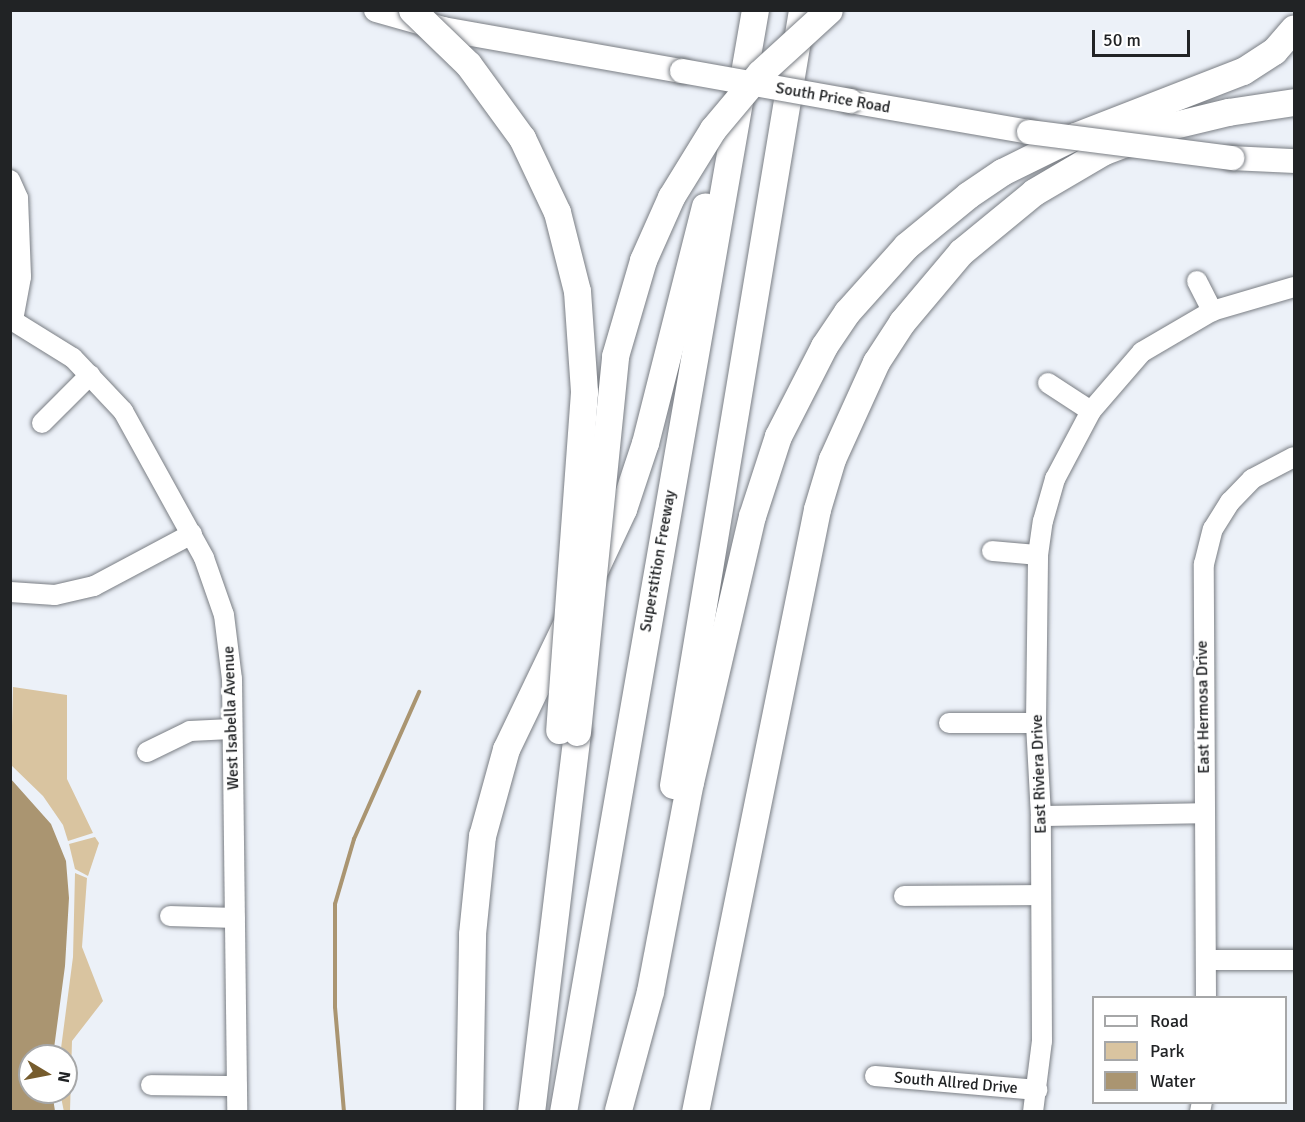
<!DOCTYPE html>
<style>
body{margin:0}
#map{position:relative;width:1305px;height:1122px;overflow:hidden;background:#ecf1f8;font-family:Signika,sans-serif}
div>[style]{position:absolute}
.green>*{inset:0;background:#d9c4a0}
.water>*{inset:0;background:#aa9571}
.stream>*{height:4px;margin:-2px;padding:0 2px;transform-origin:2px;border-radius:2px;background:#aa9571}
.roads{filter:drop-shadow(0 0 2px #7a7e84) drop-shadow(0 0 2px #7a7e84)}
.minor>*{height:20px;margin:-10px;padding:0 10px;transform-origin:10px;border-radius:10px;background:#fff}
.major>*{height:24px;margin:-12px;padding:0 12px;transform-origin:12px;border-radius:12px;background:#fff}
.highway>*{height:27px;margin:-13.5px;padding:0 13.5px;transform-origin:13.5px;border-radius:13.5px;background:#fff}
.bridges{filter:drop-shadow(0 0 2px #7a7e84) drop-shadow(0 0 2px #7a7e84)}
.major-bridge>*{height:24px;margin:-12px;padding:0 12px;transform-origin:12px;border-radius:12px;background:#fff}
.highway-bridge>*{height:27px;margin:-13.5px;padding:0 13.5px;transform-origin:13.5px;border-radius:13.5px;background:#fff}
span{translate:-50% -50%;white-space:nowrap;text-align:center;line-height:1.15;-webkit-text-stroke:6px #fff;paint-order:stroke}
.street-label{font-size:16px;color:#212325}
.frame{position:absolute;inset:0;border:12px solid #212325;pointer-events:none}
.legend{position:absolute;left:1092px;top:996px;width:195px;height:108px;box-sizing:border-box;background:#fff;border:2px solid #a6a7a8;margin:0;padding:8px 10px;list-style:none;font-size:18px;color:#212325}
.legend li{display:flex;align-items:center;gap:12px;height:30px}
.legend b{width:30px;border:2px solid #a6a7a8}
.north{position:absolute;left:18px;top:1044px;width:60px;height:60px;box-sizing:border-box;background:#fff;border:2px solid #a6a7a8;border-radius:50%;rotate:100deg;font-size:16px;font-weight:700;line-height:24px;text-align:center;color:#212325}
.north::after{content:'';display:block;margin:auto;width:21px;height:27px;background:#765c2d;clip-path:polygon(50% 0,100% 100%,50% 72%,0 100%)}
.scale{position:absolute;left:1092px;top:30px;width:98px;height:27px;box-sizing:border-box;border:3px solid #212325;border-top:0;padding-left:8px;font-size:18px;line-height:21px;white-space:nowrap;color:#212325;-webkit-text-stroke:4px #fff;paint-order:stroke}
</style>
<div id="map">
<div class="green">
<i style="clip-path:polygon(13px 687px,67px 695px,67px 779px,93px 833px,68px 841px,63px 825px,43px 796px,11px 765px)"></i>
<i style="clip-path:polygon(95px 837px,99px 843px,88px 876px,75px 869px,69px 844px)"></i>
<i style="clip-path:polygon(75px 873px,87px 878px,82px 947px,103px 1001px,72px 1041px,70px 1111px,64px 1112px,60px 1092px,66px 1092px,66px 1056px,60px 1056px,73px 957px)"></i>
</div>
<div class="water">
<i style="clip-path:polygon(10px 778px,51px 824px,66px 861px,69px 898px,65px 966px,53px 1056px,30px 1056px,30px 1092px,52px 1092px,55px 1111px,11px 1111px)"></i>
</div>
<div class="stream">
<i style="left:344px;top:1112px;width:105px;rotate:-94.9deg"></i>
<i style="left:335px;top:1007px;width:103px;rotate:-90deg"></i>
<i style="left:335px;top:904px;width:68px;rotate:-73.7deg"></i>
<i style="left:354px;top:839px;width:161px;rotate:-66.1deg"></i>
</div>
<div class="roads">
<div class="minor">
<i style="left:10px;top:180px;width:20px;rotate:66deg"></i>
<i style="left:18px;top:198px;width:79px;rotate:87.8deg"></i>
<i style="left:21px;top:277px;width:44px;rotate:100.5deg"></i>
<i style="left:1197px;top:281px;width:34px;rotate:63deg"></i>
<i style="left:10px;top:319px;width:74px;rotate:31.8deg"></i>
<i style="left:73px;top:358px;width:73px;rotate:46.7deg"></i>
<i style="left:123px;top:411px;width:168px;rotate:61.1deg"></i>
<i style="left:204px;top:558px;width:60px;rotate:70.7deg"></i>
<i style="left:224px;top:615px;width:64px;rotate:82.9deg"></i>
<i style="left:232px;top:679px;width:433px;rotate:89.3deg"></i>
<i style="left:1048px;top:383px;width:51px;rotate:33.1deg"></i>
<i style="left:42px;top:423px;width:68px;rotate:-45deg"></i>
<i style="left:992px;top:551px;width:46px;rotate:5deg"></i>
<i style="left:10px;top:592px;width:45px;rotate:3.8deg"></i>
<i style="left:55px;top:595px;width:40px;rotate:-13deg"></i>
<i style="left:94px;top:586px;width:111px;rotate:-28deg"></i>
<i style="left:949px;top:723px;width:87px"></i>
<i style="left:147px;top:752px;width:48px;rotate:-26deg"></i>
<i style="left:190px;top:731px;width:41px;rotate:-2.8deg"></i>
<i style="left:1041px;top:816px;width:164px;rotate:-1deg"></i>
<i style="left:904px;top:896px;width:137px;rotate:-0.4deg"></i>
<i style="left:170px;top:916px;width:65px;rotate:1.8deg"></i>
<i style="left:1206px;top:960px;width:88px"></i>
<i style="left:1206px;top:998px;width:434px;rotate:-90.3deg"></i>
<i style="left:1204px;top:564px;width:36px;rotate:-76deg"></i>
<i style="left:1213px;top:529px;width:32px;rotate:-58deg"></i>
<i style="left:1230px;top:502px;width:32px;rotate:-46deg"></i>
<i style="left:1252px;top:479px;width:47px;rotate:-27.6deg"></i>
<i style="left:875px;top:1076px;width:163px;rotate:4.9deg"></i>
<i style="left:151px;top:1085px;width:86px;rotate:0.7deg"></i>
<i style="left:1033px;top:1112px;width:72px;rotate:-82.8deg"></i>
<i style="left:1042px;top:1041px;width:225px;rotate:-90.3deg"></i>
<i style="left:1041px;top:816px;width:93px;rotate:-93.1deg"></i>
<i style="left:1036px;top:723px;width:168px;rotate:-89.3deg"></i>
<i style="left:1038px;top:555px;width:34px;rotate:-82deg"></i>
<i style="left:1043px;top:521px;width:44px;rotate:-74.1deg"></i>
<i style="left:1055px;top:479px;width:77px;rotate:-62.1deg"></i>
<i style="left:1091px;top:411px;width:78px;rotate:-49.2deg"></i>
<i style="left:1142px;top:352px;width:81px;rotate:-30.4deg"></i>
<i style="left:1212px;top:311px;width:85px;rotate:-16.3deg"></i>
<i style="left:1200px;top:1112px;width:10px;rotate:-79deg"></i>
</div>
<div class="major">
<i style="left:376px;top:10px;width:70px;rotate:15.8deg"></i>
<i style="left:443px;top:29px;width:243px;rotate:10deg"></i>
<i style="left:850px;top:101px;width:182px;rotate:9.8deg"></i>
<i style="left:1232px;top:158px;width:62px;rotate:2.8deg"></i>
</div>
<div class="highway">
<i style="left:593px;top:573px;width:71px;rotate:-64.9deg"></i>
<i style="left:623px;top:509px;width:70px;rotate:-71.6deg"></i>
<i style="left:645px;top:443px;width:244px;rotate:-75.8deg"></i>
<i style="left:673px;top:785px;width:786px;rotate:-80.55deg"></i>
<i style="left:618px;top:1110px;width:123px;rotate:-74.9deg"></i>
<i style="left:650px;top:991px;width:213px;rotate:-79.2deg"></i>
<i style="left:690px;top:782px;width:273px;rotate:-76.9deg"></i>
<i style="left:752px;top:516px;width:84px;rotate:-72deg"></i>
<i style="left:778px;top:436px;width:101px;rotate:-62.9deg"></i>
<i style="left:824px;top:346px;width:41px;rotate:-55.9deg"></i>
<i style="left:847px;top:312px;width:89px;rotate:-48.2deg"></i>
<i style="left:906px;top:246px;width:80px;rotate:-39.4deg"></i>
<i style="left:968px;top:195px;width:41px;rotate:-34.1deg"></i>
<i style="left:1002px;top:172px;width:81px;rotate:-26.3deg"></i>
<i style="left:1075px;top:136px;width:180px;rotate:-21.2deg"></i>
<i style="left:1243px;top:71px;width:37px;rotate:-33deg"></i>
<i style="left:1274px;top:51px;width:30px;rotate:-49deg"></i>
<i style="left:469px;top:1112px;width:178px;rotate:-89deg"></i>
<i style="left:472px;top:934px;width:99px;rotate:-84.2deg"></i>
<i style="left:482px;top:836px;width:90px;rotate:-74.6deg"></i>
<i style="left:506px;top:749px;width:143px;rotate:-64.3deg"></i>
<i style="left:531px;top:1112px;width:383px;rotate:-83.1deg"></i>
<i style="left:563px;top:1112px;width:1119px;rotate:-80.12deg"></i>
<i style="left:695px;top:1112px;width:615px;rotate:-78.56deg"></i>
<i style="left:817px;top:509px;width:52px;rotate:-73.3deg"></i>
<i style="left:832px;top:459px;width:107px;rotate:-65.6deg"></i>
<i style="left:876px;top:362px;width:48px;rotate:-57deg"></i>
<i style="left:902px;top:322px;width:92px;rotate:-49.9deg"></i>
<i style="left:961px;top:252px;width:94px;rotate:-39.4deg"></i>
<i style="left:1034px;top:192px;width:81px;rotate:-30.4deg"></i>
<i style="left:1104px;top:151px;width:71px;rotate:-20.7deg"></i>
<i style="left:1170px;top:126px;width:60px;rotate:-13.6deg"></i>
<i style="left:1228px;top:112px;width:67px;rotate:-8.6deg"></i>
</div>
</div>
<div class="bridges">
<div class="major-bridge">
<i style="left:682px;top:71px;width:171px;rotate:10.1deg"></i>
<i style="left:1029px;top:132px;width:205px;rotate:7.3deg"></i>
</div>
<div class="highway-bridge">
<i style="left:412px;top:10px;width:78px;rotate:44deg"></i>
<i style="left:468px;top:64px;width:92px;rotate:53.9deg"></i>
<i style="left:522px;top:138px;width:82px;rotate:64.7deg"></i>
<i style="left:557px;top:212px;width:81px;rotate:75.8deg"></i>
<i style="left:577px;top:291px;width:101px;rotate:86deg"></i>
<i style="left:584px;top:392px;width:339px;rotate:94.2deg"></i>
<i style="left:577px;top:732px;width:378px;rotate:-84.2deg"></i>
<i style="left:615px;top:356px;width:100px;rotate:-73.7deg"></i>
<i style="left:643px;top:260px;width:69px;rotate:-66deg"></i>
<i style="left:671px;top:197px;width:80px;rotate:-58.3deg"></i>
<i style="left:713px;top:129px;width:73px;rotate:-50deg"></i>
<i style="left:760px;top:73px;width:93px;rotate:-42.4deg"></i>
</div>
</div>
<div class="street-label">
<span style="left:833px;top:98px;rotate:10deg">South Price Road</span>
<span style="left:658px;top:561px;rotate:-80deg">Superstition Freeway</span>
<span style="left:1203px;top:707px;rotate:-91deg">East Hermosa Drive</span>
<span style="left:231px;top:718px;rotate:-92deg">West Isabella Avenue</span>
<span style="left:1039px;top:774px;rotate:-92deg">East Riviera Drive</span>
<span style="left:956px;top:1083px;rotate:5deg">South Allred Drive</span>
</div>
<div class="frame"></div>
<ul class="legend">
<li><b style="height:8px;background:#fff"></b>Road</li>
<li><b style="height:16px;background:#d9c4a0"></b>Park</li>
<li><b style="height:16px;background:#aa9571"></b>Water</li>
</ul>
<div class="north">N</div>
<div class="scale">50 m</div>
</div>
